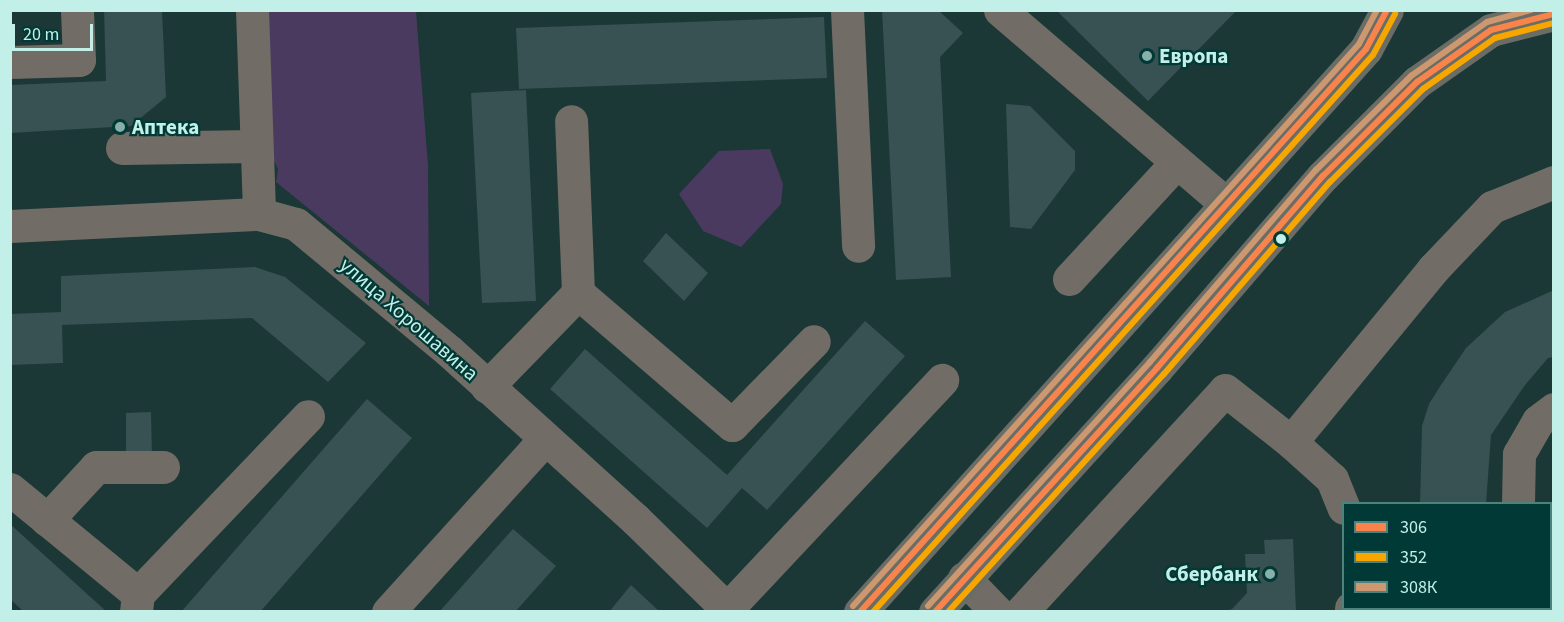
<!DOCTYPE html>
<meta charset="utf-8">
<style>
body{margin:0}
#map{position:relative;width:1564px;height:622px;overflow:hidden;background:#1b3736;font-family:"Source Sans 3",sans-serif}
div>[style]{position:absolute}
.green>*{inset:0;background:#4b3a60}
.building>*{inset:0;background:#385152}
.minor>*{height:33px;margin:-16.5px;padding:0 16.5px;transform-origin:16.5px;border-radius:16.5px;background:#716d66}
.major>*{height:33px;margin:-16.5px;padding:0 16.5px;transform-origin:16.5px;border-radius:16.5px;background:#6a6d65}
.bus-1>*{height:6px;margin:-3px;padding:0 3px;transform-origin:3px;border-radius:3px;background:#f8844c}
.bus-2>*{height:6px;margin:-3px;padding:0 3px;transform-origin:3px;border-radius:3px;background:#f7a600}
.bus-3>*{height:6px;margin:-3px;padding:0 3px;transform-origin:3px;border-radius:3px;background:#cd976f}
.dots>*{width:16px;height:16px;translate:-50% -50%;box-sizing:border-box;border:3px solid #003935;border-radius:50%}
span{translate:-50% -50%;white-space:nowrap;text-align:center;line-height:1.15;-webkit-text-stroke:4.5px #003935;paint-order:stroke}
.poi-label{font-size:21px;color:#c3efe9;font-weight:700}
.left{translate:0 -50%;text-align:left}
.right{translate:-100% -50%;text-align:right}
.street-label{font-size:21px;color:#c3efe9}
.frame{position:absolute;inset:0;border:12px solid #c3efe9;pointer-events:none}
.legend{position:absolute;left:1342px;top:502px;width:210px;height:108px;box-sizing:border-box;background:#003935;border:2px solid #4e827d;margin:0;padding:8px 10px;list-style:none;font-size:18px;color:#c3efe9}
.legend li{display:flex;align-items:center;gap:12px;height:30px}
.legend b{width:30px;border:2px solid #4e827d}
.scale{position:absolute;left:12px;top:24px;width:81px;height:27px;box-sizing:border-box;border:3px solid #c3efe9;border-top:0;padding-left:8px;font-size:18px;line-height:21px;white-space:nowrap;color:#c3efe9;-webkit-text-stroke:4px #003935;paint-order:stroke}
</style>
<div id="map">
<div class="green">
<i style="clip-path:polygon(266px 11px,416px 11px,428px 166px,429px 306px,276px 182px,278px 169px,270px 152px)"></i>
<i style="clip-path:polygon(770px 149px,783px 184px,781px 204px,741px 247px,703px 231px,679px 194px,719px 151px)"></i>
</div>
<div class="building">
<i style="clip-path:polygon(104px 10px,162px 10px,166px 97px,131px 126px,10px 133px,10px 85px,106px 81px)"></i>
<i style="clip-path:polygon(882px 10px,938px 10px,963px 33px,940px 57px,951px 277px,896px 280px)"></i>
<i style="clip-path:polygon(1056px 10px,1237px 10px,1148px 101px)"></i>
<i style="clip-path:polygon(824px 17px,827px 78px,519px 89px,516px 28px)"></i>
<i style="clip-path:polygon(526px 90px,536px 301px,482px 303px,471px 93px)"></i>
<i style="clip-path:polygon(1006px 104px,1030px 106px,1075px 151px,1075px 170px,1031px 229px,1010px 227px)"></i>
<i style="clip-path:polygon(666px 233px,708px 273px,684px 301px,643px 261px)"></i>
<i style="clip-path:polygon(255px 267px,285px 277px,366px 343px,328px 382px,252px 318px,62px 325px,63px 363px,10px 365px,10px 314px,61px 312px,61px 276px)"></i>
<i style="clip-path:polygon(1554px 290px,1554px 357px,1548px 358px,1525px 385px,1491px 435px,1486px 504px,1420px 504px,1422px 426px,1429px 404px,1441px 385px,1466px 348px,1505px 312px)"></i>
<i style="clip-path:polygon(865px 321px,905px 356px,767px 510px,742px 488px,707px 528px,550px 389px,585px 349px,727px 475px)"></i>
<i style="clip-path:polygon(367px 399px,412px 438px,260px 612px,181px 612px)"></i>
<i style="clip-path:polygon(151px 412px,152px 456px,126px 457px,126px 413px)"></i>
<i style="clip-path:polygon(10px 524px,107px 612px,24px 612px,10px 599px)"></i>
<i style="clip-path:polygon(513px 529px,556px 566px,515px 612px,439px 612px)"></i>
<i style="clip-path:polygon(1293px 539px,1296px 612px,1223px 612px,1232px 609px,1247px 593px,1245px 554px,1265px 554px,1264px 540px)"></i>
<i style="clip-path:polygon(631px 585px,660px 612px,609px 612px)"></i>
</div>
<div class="minor">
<i style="left:252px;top:10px;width:204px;rotate:88deg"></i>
<i style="left:847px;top:10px;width:236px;rotate:87.3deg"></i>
<i style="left:1000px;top:10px;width:298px;rotate:40.6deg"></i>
<i style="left:10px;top:62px;width:69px;rotate:-1.7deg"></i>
<i style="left:79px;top:60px;width:50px;rotate:-92.3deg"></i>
<i style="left:122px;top:148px;width:134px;rotate:-0.9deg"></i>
<i style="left:10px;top:226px;width:249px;rotate:-2.8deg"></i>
<i style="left:259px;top:214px;width:38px;rotate:15deg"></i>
<i style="left:296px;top:224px;width:199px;rotate:39.7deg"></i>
<i style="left:449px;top:351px;width:251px;rotate:42.1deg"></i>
<i style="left:635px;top:519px;width:133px;rotate:44.4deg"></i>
<i style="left:1069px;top:279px;width:159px;rotate:-47.3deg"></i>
<i style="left:578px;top:293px;width:203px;rotate:40.6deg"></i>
<i style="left:732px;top:425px;width:117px;rotate:-45.7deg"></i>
<i style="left:487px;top:387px;width:131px;rotate:-45.9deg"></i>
<i style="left:578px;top:293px;width:172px;rotate:-92.3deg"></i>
<i style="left:1291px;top:442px;width:224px;rotate:-50.6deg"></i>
<i style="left:1433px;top:269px;width:86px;rotate:-46.4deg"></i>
<i style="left:1492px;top:207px;width:67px;rotate:-22deg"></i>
<i style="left:10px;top:489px;width:166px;rotate:39.4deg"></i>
<i style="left:1518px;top:504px;width:50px;rotate:-88.9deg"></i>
<i style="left:1519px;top:454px;width:38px;rotate:-60deg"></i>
<i style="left:1538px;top:421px;width:20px;rotate:-37deg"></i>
<i style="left:47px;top:520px;width:72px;rotate:-47.2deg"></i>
<i style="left:96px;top:467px;width:67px"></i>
<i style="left:964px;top:578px;width:47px;rotate:45.9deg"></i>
<i style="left:728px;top:608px;width:313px;rotate:-46.8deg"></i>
<i style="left:1351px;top:608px;width:4px;rotate:90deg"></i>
<i style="left:136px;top:612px;width:18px;rotate:-84deg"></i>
<i style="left:138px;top:594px;width:246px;rotate:-46.3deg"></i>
<i style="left:388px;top:612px;width:232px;rotate:-47.8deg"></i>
<i style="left:1021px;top:612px;width:301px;rotate:-47.4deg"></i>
<i style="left:1225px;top:390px;width:84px;rotate:38.2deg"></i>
<i style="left:1291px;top:442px;width:55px;rotate:42.1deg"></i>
<i style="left:1332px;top:479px;width:31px;rotate:68deg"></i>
<i style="left:1512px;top:612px;width:4px;rotate:-76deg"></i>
</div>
<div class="major">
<i style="left:860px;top:612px;width:757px;rotate:-48.05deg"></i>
<i style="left:1366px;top:49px;width:44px;rotate:-61.7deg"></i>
<i style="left:935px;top:612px;width:330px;rotate:-47.7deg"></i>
<i style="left:1157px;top:368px;width:254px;rotate:-49.2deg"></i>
<i style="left:1323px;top:176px;width:133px;rotate:-45deg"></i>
<i style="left:1417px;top:82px;width:90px;rotate:-35.1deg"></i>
<i style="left:1491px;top:30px;width:65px;rotate:-14.3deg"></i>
</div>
<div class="bus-1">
<i style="left:860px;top:612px;width:757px;rotate:-48.05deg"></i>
<i style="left:1366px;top:49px;width:44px;rotate:-61.7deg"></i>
<i style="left:935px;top:612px;width:330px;rotate:-47.7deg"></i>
<i style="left:1157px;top:368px;width:254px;rotate:-49.2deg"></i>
<i style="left:1323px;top:176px;width:133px;rotate:-45deg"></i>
<i style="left:1417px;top:82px;width:90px;rotate:-35.1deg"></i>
<i style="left:1491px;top:30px;width:65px;rotate:-14.3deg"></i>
</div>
<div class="bus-2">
<i style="left:873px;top:612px;width:748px;rotate:-48.09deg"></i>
<i style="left:1373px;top:55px;width:47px;rotate:-61.8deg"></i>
<i style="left:948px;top:612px;width:321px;rotate:-47.8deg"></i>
<i style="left:1164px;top:374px;width:254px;rotate:-49.2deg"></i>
<i style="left:1330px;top:182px;width:132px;rotate:-45deg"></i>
<i style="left:1423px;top:89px;width:88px;rotate:-35.3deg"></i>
<i style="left:1495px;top:38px;width:61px;rotate:-14.3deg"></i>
</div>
<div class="bus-3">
<i style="left:853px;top:606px;width:756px;rotate:-48deg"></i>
<i style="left:1359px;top:44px;width:38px;rotate:-62deg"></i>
<i style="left:928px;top:606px;width:330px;rotate:-47.7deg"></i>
<i style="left:1150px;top:362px;width:254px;rotate:-49.2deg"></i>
<i style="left:1316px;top:170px;width:134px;rotate:-44.7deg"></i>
<i style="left:1411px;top:76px;width:93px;rotate:-35.4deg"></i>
<i style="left:1487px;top:22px;width:46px;rotate:-15.3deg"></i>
</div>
<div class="dots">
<i style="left:1147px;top:56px;background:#88afaa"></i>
<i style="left:120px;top:127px;background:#88afaa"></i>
<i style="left:1281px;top:239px;background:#c3efe9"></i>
<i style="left:1270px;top:574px;background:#88afaa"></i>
</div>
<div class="poi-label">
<span class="left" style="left:1159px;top:56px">Европа</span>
<span class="left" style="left:132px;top:127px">Аптека</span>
<span class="right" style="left:1258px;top:574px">Сбербанк</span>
</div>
<div class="street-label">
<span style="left:409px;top:319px;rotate:41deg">улица Хорошавина</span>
</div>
<div class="frame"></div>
<ul class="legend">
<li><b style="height:8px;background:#f8844c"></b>306</li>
<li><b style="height:8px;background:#f7a600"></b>352</li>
<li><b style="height:8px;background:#cd976f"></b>308К</li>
</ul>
<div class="scale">20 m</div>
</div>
